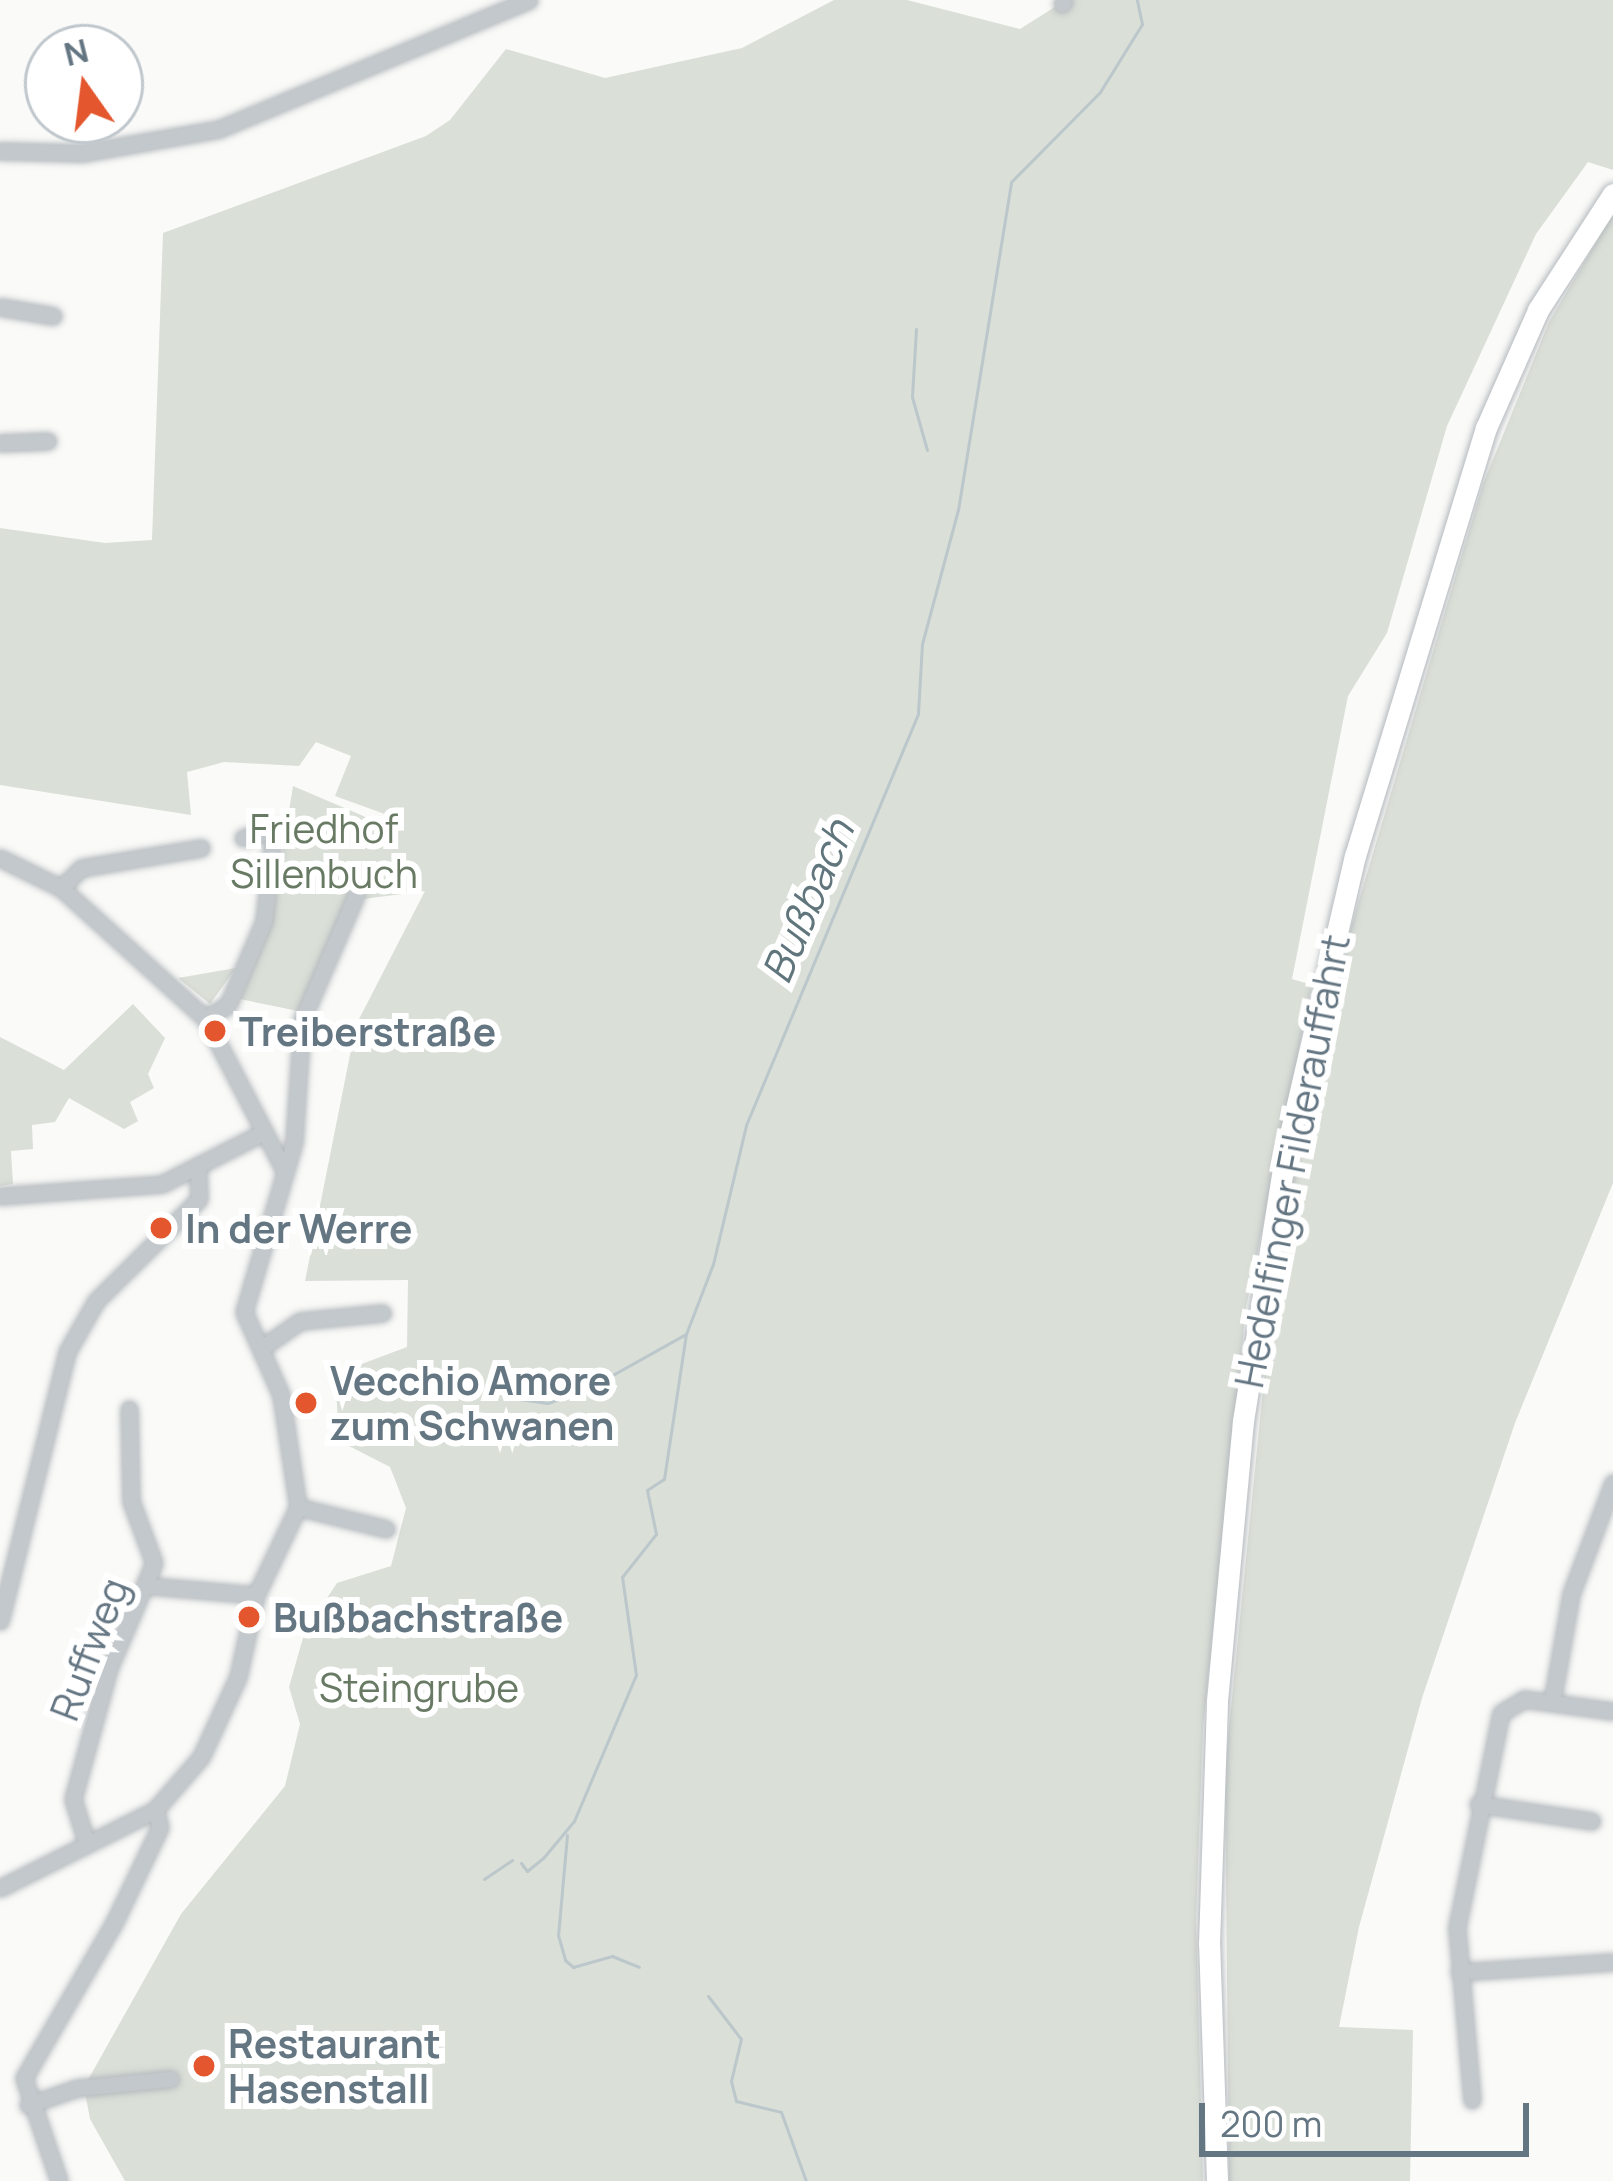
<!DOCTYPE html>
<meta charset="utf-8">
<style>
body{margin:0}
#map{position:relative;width:1613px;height:2181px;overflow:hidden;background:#fafaf8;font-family:Manrope,sans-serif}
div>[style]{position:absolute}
.green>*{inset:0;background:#dadfd7}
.stream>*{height:3px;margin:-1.5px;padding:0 1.5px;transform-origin:1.5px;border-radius:1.5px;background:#bbc7cb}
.roads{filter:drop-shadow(0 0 3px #b5babe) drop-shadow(0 0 3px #b5babe)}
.minor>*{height:15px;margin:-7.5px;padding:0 7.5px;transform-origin:7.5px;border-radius:7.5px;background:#c3c8cc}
.major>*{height:21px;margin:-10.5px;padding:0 10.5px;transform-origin:10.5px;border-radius:10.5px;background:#fff}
.dots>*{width:33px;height:33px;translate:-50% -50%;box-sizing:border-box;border:6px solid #fff;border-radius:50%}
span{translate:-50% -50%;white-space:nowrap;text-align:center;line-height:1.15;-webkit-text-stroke:12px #fff;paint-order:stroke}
.park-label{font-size:39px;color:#687a64}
.poi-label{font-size:39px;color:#657683;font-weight:700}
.left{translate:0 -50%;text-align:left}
.street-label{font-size:39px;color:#657683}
.water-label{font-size:42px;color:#60757c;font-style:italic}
.north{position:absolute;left:24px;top:24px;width:120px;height:120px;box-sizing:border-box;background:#fff;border:3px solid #c1c8cd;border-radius:50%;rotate:346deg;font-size:33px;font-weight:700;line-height:48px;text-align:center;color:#657683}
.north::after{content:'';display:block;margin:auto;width:42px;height:54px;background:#e4572e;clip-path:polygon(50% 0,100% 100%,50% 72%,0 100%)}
.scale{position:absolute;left:1199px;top:2103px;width:330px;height:54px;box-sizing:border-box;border:6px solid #657683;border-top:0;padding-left:15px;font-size:36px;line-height:42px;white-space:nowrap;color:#657683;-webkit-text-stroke:9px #fff;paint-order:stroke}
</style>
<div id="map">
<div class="green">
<i style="clip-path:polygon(834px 0,907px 0,1020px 29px,1066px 0,1613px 0,1613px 170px,1588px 162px,1536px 234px,1447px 426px,1387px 633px,1348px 696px,1292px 979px,1312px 985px,1246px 1308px,1203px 1728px,1196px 1921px,1203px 2181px,125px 2181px,90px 2119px,84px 2087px,181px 1914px,285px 1786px,300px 1724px,289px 1687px,305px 1631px,337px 1583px,391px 1566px,406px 1508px,390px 1467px,349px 1446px,338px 1422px,335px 1374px,407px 1347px,408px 1280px,305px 1281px,356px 1025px,425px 891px,348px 901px,298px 1011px,240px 999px,271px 924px,293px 786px,389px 827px,393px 817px,335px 796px,351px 756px,316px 742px,299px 766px,224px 762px,187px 772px,191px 815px,0 785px,0 528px,105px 543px,152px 540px,163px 233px,426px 136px,450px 120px,506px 49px,605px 78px,742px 48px)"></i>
<i style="clip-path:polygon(1613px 214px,1613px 1183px,1515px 1423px,1422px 1698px,1359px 1927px,1339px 2027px,1413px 2030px,1410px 2181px,1229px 2181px,1225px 1768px,1271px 1310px,1294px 1172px,1351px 927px,1483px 484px,1549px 322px)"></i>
<i style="clip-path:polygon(236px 968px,210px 1004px,178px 978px)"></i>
<i style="clip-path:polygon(133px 1004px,165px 1038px,148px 1074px,154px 1088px,130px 1102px,138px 1121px,124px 1129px,69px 1098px,55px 1122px,32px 1125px,33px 1149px,11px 1151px,13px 1184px,0 1186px,0 1037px,64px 1070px)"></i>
</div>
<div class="stream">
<i style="left:916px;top:329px;width:68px;rotate:93.4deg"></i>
<i style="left:912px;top:397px;width:55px;rotate:74.2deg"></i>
<i style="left:519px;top:1399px;width:29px;rotate:8deg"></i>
<i style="left:548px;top:1403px;width:46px;rotate:-20.4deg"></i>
<i style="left:591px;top:1387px;width:109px;rotate:-29.2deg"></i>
<i style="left:567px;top:1835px;width:100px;rotate:95.1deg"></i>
<i style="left:558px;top:1935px;width:26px;rotate:74deg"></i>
<i style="left:565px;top:1960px;width:11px;rotate:41deg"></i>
<i style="left:573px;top:1967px;width:41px;rotate:-15.8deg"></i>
<i style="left:612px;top:1956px;width:29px;rotate:22deg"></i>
<i style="left:521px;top:1863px;width:10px;rotate:53deg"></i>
<i style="left:527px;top:1871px;width:22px;rotate:-39deg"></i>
<i style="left:544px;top:1857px;width:47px;rotate:-50.2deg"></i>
<i style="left:574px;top:1821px;width:159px;rotate:-67deg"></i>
<i style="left:636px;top:1675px;width:99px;rotate:-98.1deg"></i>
<i style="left:622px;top:1577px;width:55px;rotate:-51.7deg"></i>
<i style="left:656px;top:1534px;width:45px;rotate:-101.6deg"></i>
<i style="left:647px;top:1490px;width:20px;rotate:-33deg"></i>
<i style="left:664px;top:1479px;width:147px;rotate:-81.4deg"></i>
<i style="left:686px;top:1334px;width:75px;rotate:-68.9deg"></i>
<i style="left:713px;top:1264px;width:143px;rotate:-76.6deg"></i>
<i style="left:746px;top:1125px;width:446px;rotate:-67.3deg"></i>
<i style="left:918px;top:713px;width:69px;rotate:-86.7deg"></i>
<i style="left:922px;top:644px;width:139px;rotate:-75deg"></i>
<i style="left:958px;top:510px;width:332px;rotate:-80.8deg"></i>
<i style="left:1011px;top:182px;width:127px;rotate:-45.3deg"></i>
<i style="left:1100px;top:92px;width:80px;rotate:-58.3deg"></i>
<i style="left:1142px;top:24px;width:25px;rotate:-102deg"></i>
<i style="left:484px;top:1879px;width:34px;rotate:-34deg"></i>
<i style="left:708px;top:1996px;width:54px;rotate:52.5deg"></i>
<i style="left:741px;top:2039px;width:43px;rotate:103.4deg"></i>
<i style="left:731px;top:2081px;width:21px;rotate:76deg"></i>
<i style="left:736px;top:2101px;width:46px;rotate:13.7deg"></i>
<i style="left:781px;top:2112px;width:73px;rotate:70.1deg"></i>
</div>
<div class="roads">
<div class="minor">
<i style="left:1062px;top:4px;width:4px;rotate:-63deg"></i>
<i style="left:0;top:151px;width:82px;rotate:1.4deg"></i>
<i style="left:82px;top:153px;width:139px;rotate:-9.9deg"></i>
<i style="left:219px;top:129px;width:336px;rotate:-22.6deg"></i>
<i style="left:0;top:307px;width:54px;rotate:9.6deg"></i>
<i style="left:0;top:443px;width:48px;rotate:-2.4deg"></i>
<i style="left:0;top:858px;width:68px;rotate:26.2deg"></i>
<i style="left:61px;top:888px;width:194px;rotate:42.1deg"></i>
<i style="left:205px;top:1018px;width:169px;rotate:62.5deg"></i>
<i style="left:61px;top:888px;width:28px;rotate:-45deg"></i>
<i style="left:81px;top:868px;width:122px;rotate:-9.5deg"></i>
<i style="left:205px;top:1018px;width:26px;rotate:-29deg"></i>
<i style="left:228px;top:1005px;width:91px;rotate:-66.8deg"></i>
<i style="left:264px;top:921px;width:92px;rotate:-83.7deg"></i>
<i style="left:274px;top:830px;width:32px;rotate:166deg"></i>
<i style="left:0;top:1196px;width:162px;rotate:-4.2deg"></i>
<i style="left:162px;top:1184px;width:114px;rotate:-27deg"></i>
<i style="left:263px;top:1347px;width:45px;rotate:-35.1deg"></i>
<i style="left:300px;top:1321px;width:83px;rotate:-5.5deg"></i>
<i style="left:298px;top:1507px;width:91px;rotate:14deg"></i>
<i style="left:151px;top:1586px;width:105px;rotate:4.9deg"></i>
<i style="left:0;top:1621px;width:277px;rotate:-76deg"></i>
<i style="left:67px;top:1352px;width:59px;rotate:-60.4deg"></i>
<i style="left:96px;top:1301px;width:145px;rotate:-44.7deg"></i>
<i style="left:199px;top:1199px;width:34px;rotate:-92deg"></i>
<i style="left:1552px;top:1702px;width:110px;rotate:-80deg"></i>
<i style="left:1571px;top:1594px;width:119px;rotate:-69.3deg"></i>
<i style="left:1478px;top:1804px;width:115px;rotate:8.5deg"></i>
<i style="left:86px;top:1841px;width:44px;rotate:-107.2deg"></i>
<i style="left:73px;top:1799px;width:136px;rotate:-74.6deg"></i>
<i style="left:109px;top:1668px;width:114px;rotate:-66.8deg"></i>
<i style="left:154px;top:1563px;width:66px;rotate:-110.4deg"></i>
<i style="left:131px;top:1501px;width:92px;rotate:-91.2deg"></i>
<i style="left:0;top:1888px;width:174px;rotate:-26.7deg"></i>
<i style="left:155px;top:1810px;width:70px;rotate:-49deg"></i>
<i style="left:201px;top:1757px;width:88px;rotate:-65.2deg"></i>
<i style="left:238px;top:1677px;width:84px;rotate:-77.6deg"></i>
<i style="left:256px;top:1595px;width:98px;rotate:-64.5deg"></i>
<i style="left:298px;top:1507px;width:113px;rotate:-98.6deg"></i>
<i style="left:281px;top:1395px;width:91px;rotate:-114deg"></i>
<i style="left:244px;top:1312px;width:177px;rotate:-73.6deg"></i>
<i style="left:294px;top:1142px;width:122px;rotate:-86.2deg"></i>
<i style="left:302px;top:1020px;width:136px;rotate:-66.6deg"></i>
<i style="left:1459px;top:1972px;width:154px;rotate:-3.7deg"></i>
<i style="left:1472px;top:2100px;width:174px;rotate:-95deg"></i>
<i style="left:1457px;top:1927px;width:218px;rotate:-78.4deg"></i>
<i style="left:1501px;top:1713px;width:27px;rotate:-31deg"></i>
<i style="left:1524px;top:1699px;width:90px;rotate:7.7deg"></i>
<i style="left:28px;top:2105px;width:52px;rotate:-19.1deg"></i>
<i style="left:77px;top:2088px;width:94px;rotate:-5.5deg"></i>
<i style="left:59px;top:2181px;width:109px;rotate:-108.8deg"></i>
<i style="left:24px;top:2078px;width:179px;rotate:-59.9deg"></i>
<i style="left:114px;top:1923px;width:106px;rotate:-64.4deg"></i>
<i style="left:160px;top:1827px;width:18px;rotate:-106deg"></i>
</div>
<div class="major">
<i style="left:1217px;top:2181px;width:237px;rotate:-91.9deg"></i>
<i style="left:1209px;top:1944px;width:243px;rotate:-88.1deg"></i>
<i style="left:1217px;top:1701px;width:281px;rotate:-84.7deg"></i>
<i style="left:1243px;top:1421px;width:268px;rotate:-81deg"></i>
<i style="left:1285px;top:1156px;width:308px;rotate:-76.9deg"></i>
<i style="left:1355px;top:856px;width:448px;rotate:-73deg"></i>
<i style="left:1486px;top:428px;width:129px;rotate:-66.2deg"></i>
<i style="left:1538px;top:310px;width:138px;rotate:-57.1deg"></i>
</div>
</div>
<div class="dots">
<i style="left:215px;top:1031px;background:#e4572e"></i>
<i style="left:161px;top:1228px;background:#e4572e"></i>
<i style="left:306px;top:1403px;background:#e4572e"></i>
<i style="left:249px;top:1617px;background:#e4572e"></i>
<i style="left:204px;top:2066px;background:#e4572e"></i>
</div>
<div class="park-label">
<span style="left:324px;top:851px">Friedhof<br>Sillenbuch</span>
<span style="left:419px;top:1687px">Steingrube</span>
</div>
<div class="poi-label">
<span class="left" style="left:239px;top:1031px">Treiberstraße</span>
<span class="left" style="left:185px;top:1228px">In der Werre</span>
<span class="left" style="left:330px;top:1403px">Vecchio Amore<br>zum Schwanen</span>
<span class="left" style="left:273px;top:1617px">Bußbachstraße</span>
<span class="left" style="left:228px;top:2066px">Restaurant<br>Hasenstall</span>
</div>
<div class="street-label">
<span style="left:1292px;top:1161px;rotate:-79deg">Hedelfinger Filderauffahrt</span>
<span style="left:89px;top:1649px;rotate:-69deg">Ruffweg</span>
</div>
<div class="water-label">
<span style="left:807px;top:901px;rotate:-67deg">Bußbach</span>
</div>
<div class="north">N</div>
<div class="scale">200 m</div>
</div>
